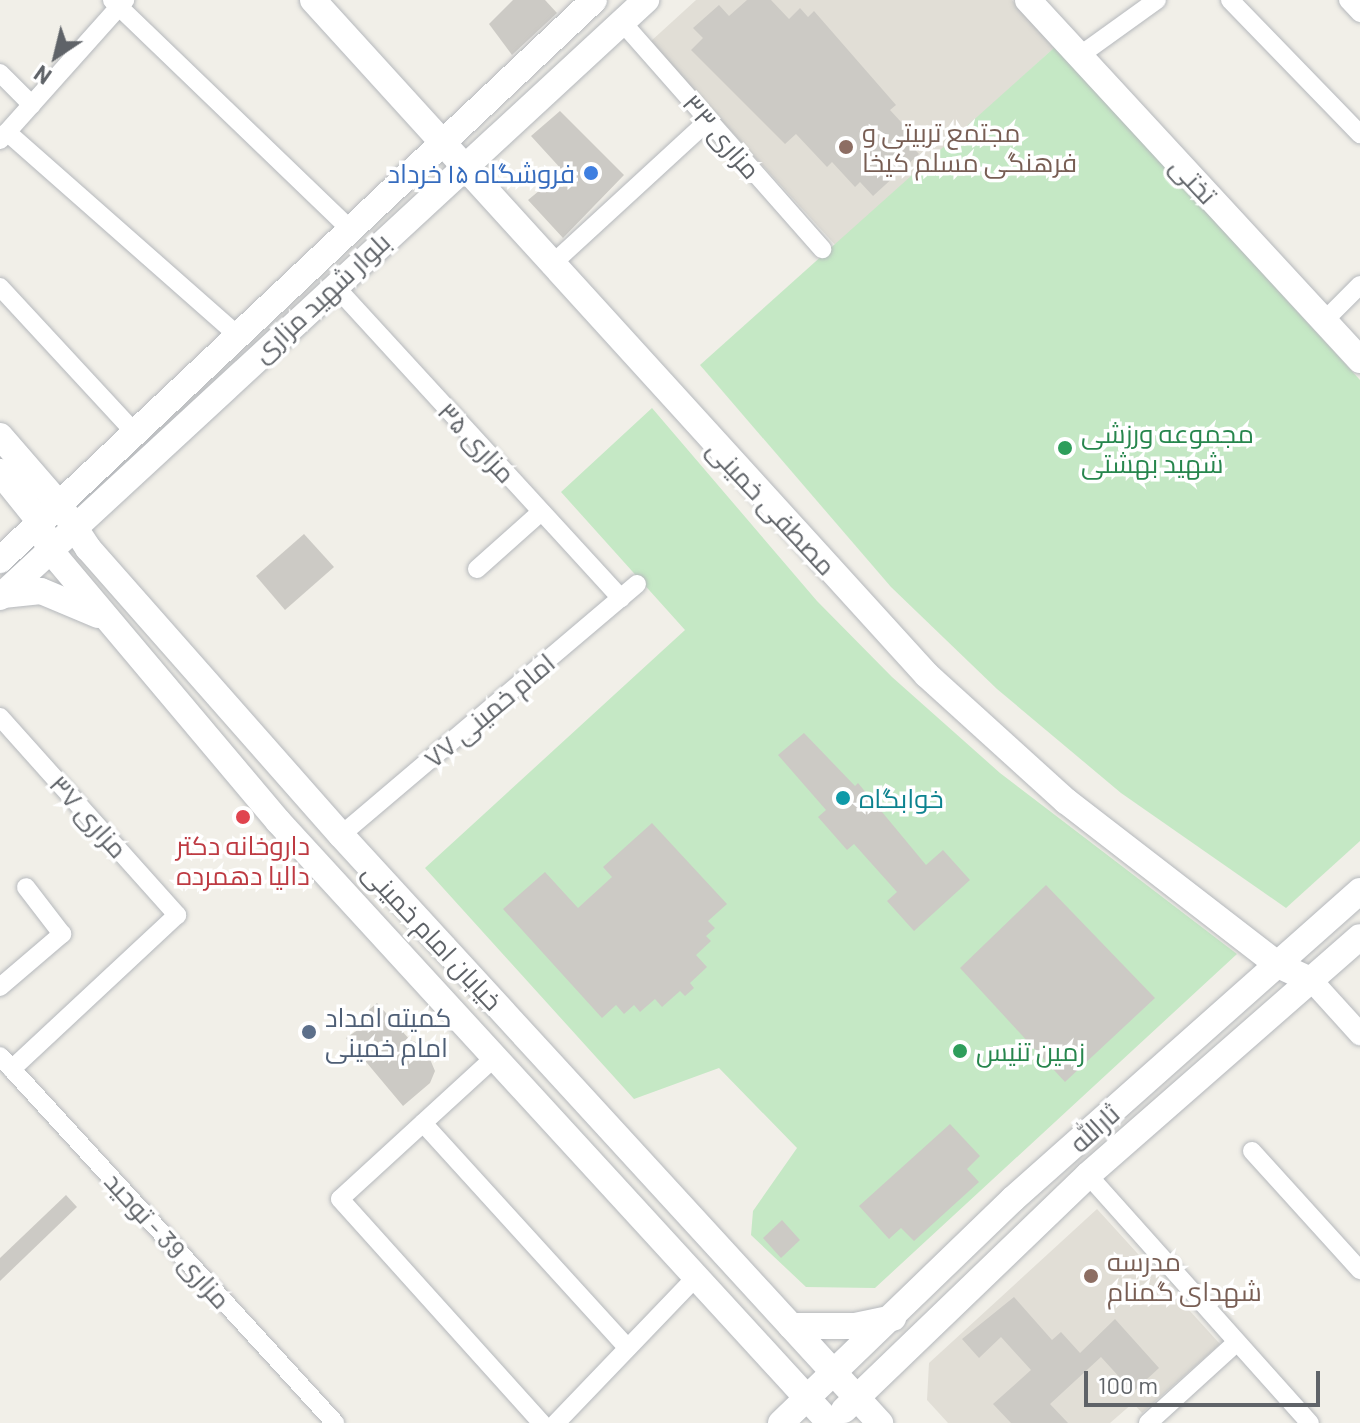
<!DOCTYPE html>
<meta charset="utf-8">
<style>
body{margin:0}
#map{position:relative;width:1360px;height:1423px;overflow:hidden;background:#f1efe8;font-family:Barlow,Cairo,sans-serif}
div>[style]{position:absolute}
.education>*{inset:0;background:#e1ded6}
.green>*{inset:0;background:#c5e8c5}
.building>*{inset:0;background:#cccac5}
.roads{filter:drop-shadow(0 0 2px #b5b8bc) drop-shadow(0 0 2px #b5b8bc)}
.minor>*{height:18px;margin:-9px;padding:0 9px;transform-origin:9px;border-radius:9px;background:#fff}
.tertiary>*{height:22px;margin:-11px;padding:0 11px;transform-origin:11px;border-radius:11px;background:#fff}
.secondary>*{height:26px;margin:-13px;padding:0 13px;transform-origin:13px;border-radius:13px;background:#fff}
.dots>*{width:22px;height:22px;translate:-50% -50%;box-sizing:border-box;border:4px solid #fff;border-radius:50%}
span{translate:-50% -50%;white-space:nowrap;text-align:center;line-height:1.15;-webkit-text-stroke:7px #fff;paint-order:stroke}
.education-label{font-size:26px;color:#785e54}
.left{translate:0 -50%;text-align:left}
.street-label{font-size:26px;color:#5f6368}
.shop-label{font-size:26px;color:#366cbe}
.right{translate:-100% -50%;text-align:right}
.leisure-label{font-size:26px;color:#27864d}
.culture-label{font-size:26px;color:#0d838f}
.health-label{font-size:26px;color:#be3a42}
.service-label{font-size:26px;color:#4e5e75}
.north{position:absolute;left:16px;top:16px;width:80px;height:80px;-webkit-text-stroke:6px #fff;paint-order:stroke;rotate:215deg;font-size:22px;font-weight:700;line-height:32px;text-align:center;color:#5f6368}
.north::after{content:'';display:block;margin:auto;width:28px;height:36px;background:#5f6368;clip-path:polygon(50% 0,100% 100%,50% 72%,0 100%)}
.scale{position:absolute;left:1084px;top:1371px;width:236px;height:36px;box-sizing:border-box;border:4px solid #5f6368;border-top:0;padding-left:10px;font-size:24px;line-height:28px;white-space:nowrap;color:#5f6368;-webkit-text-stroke:6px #fff;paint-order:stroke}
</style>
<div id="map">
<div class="education">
<i style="clip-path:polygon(696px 0,1012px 0,1055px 47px,837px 247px,650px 42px)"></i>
<i style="clip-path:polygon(1097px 1209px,1220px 1344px,1142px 1413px,1133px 1403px,1110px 1423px,948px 1423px,927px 1400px,929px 1363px)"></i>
</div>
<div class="green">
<i style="clip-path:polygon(1055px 47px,1360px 380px,1360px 841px,1286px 908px,1121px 793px,997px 689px,891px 587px,700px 365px)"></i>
<i style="clip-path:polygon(652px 408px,817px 601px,892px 677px,1000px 773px,1237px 954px,875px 1288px,806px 1287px,751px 1235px,753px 1211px,797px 1148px,719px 1068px,634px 1099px,425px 868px,685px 630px,561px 492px)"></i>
</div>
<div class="building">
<i style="clip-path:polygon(513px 0,545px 0,557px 13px,512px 55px,489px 24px)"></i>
<i style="clip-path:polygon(747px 0,771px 0,789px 19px,800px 8px,808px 17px,814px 11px,896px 105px,890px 110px,914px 136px,908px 142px,919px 154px,873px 196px,860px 182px,855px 187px,832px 162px,827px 167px,796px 134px,785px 144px,691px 50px,703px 38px,693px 28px,719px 5px,729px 16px)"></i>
<i style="clip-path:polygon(560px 111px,624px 175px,563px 238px,528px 200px,563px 171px,531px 136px)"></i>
<i style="clip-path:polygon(304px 534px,334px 567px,285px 610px,256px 576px)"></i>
<i style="clip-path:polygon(804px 733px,855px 786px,858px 783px,926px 865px,943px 850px,970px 880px,914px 931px,887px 901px,897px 892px,854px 844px,847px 850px,818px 817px,826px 810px,778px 755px)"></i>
<i style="clip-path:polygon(652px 823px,727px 904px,708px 921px,715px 928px,706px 936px,711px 941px,696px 955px,707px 967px,690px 983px,694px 988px,685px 996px,680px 991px,662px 1007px,655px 999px,640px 1012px,634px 1005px,624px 1014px,616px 1005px,602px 1018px,503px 909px,545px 872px,578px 908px,612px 877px,603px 867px)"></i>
<i style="clip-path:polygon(1046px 885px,1155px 998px,1065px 1082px,960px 968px)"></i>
<i style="clip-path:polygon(377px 1003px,410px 1040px,424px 1045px,435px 1071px,430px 1083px,403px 1106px,346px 1038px,365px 1025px,359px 1018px)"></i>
<i style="clip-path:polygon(950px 1124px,980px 1156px,967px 1169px,979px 1182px,914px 1241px,901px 1228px,889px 1239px,859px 1206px)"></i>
<i style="clip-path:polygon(66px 1195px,77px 1207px,0 1281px,0 1258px)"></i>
<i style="clip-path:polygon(782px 1220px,800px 1240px,781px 1258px,763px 1238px)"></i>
<i style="clip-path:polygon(1014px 1297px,1052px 1340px,1061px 1332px,1080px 1353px,1115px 1319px,1159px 1368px,1133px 1392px,1101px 1357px,1050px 1404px,1068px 1423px,1011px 1423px,993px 1404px,1031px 1370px,1001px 1337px,979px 1358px,962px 1339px)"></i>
</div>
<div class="roads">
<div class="minor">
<i style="left:112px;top:0;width:332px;rotate:43.9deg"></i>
<i style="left:1230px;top:0;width:187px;rotate:45.9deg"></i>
<i style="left:1348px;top:0;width:18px;rotate:47deg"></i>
<i style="left:622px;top:22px;width:303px;rotate:48.6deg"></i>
<i style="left:1079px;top:56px;width:96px;rotate:-35.7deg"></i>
<i style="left:0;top:73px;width:45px;rotate:45deg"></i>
<i style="left:7px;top:132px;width:307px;rotate:41.4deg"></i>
<i style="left:0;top:140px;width:188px;rotate:-48.2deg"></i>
<i style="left:550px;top:266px;width:216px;rotate:-42.6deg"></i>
<i style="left:334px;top:285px;width:425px;rotate:47.5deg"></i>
<i style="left:0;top:287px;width:199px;rotate:47.2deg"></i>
<i style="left:1324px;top:321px;width:51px;rotate:-45deg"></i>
<i style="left:477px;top:569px;width:86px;rotate:-41.7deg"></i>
<i style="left:0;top:717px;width:266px;rotate:48.2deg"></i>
<i style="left:177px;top:915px;width:226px;rotate:137deg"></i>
<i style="left:341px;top:835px;width:388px;rotate:-40.3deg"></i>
<i style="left:0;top:987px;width:82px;rotate:-40.5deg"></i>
<i style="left:62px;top:934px;width:59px;rotate:-127.5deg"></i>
<i style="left:0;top:1056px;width:497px;rotate:47.6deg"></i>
<i style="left:495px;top:1057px;width:210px;rotate:137.5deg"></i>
<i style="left:340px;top:1199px;width:302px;rotate:48deg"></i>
<i style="left:423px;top:1123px;width:304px;rotate:47.7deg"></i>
<i style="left:1252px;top:1151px;width:161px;rotate:47.8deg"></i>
<i style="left:1088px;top:1175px;width:333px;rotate:48.2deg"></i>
<i style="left:556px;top:1423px;width:202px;rotate:-46.2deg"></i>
<i style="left:1148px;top:1423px;width:120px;rotate:-42.3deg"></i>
</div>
<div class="tertiary">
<i style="left:1312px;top:981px;width:72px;rotate:47.8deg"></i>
</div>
<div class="secondary">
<i style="left:313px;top:0;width:912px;rotate:47.71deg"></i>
<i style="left:927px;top:675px;width:188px;rotate:42.2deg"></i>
<i style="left:1066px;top:801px;width:268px;rotate:37.7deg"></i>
<i style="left:1278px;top:965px;width:38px;rotate:25deg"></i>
<i style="left:1028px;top:0;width:490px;rotate:47.3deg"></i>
<i style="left:0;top:436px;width:90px;rotate:49.1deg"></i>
<i style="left:59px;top:504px;width:53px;rotate:56.6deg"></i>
<i style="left:88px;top:548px;width:383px;rotate:48.6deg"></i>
<i style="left:341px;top:835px;width:798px;rotate:47.49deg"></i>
<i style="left:0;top:472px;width:64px;rotate:51.3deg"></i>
<i style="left:40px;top:522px;width:28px;rotate:72deg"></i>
<i style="left:49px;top:549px;width:356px;rotate:49.9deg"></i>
<i style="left:278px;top:821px;width:817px;rotate:47.48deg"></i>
<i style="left:0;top:560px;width:816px;rotate:-43.31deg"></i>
<i style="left:3px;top:595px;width:38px;rotate:-6deg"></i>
<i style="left:41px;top:591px;width:62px;rotate:22.8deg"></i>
<i style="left:0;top:597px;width:880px;rotate:-42.74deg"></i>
<i style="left:791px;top:1326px;width:64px"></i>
<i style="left:855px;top:1326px;width:39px;rotate:-12deg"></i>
<i style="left:844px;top:1410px;width:339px;rotate:-43.9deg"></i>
<i style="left:1088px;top:1175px;width:361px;rotate:-41.2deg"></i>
<i style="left:781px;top:1423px;width:322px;rotate:-44deg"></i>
<i style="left:1013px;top:1199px;width:464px;rotate:-41.6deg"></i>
</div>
</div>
<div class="dots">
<i style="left:846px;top:147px;background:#8d6e63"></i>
<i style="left:591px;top:173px;background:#3f7fe0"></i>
<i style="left:1065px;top:448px;background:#2e9e5b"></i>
<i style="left:843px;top:798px;background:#0f9aa8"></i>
<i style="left:243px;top:817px;background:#e0444e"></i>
<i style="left:309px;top:1032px;background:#5c6f8a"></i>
<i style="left:960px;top:1051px;background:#2e9e5b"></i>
<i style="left:1091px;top:1276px;background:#8d6e63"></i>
</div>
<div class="education-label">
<span class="left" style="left:862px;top:147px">مجتمع تربیتی و<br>فرهنگی مسلم کیخا</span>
<span class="left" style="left:1107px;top:1276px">مدرسه<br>شهدای گمنام</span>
</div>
<div class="street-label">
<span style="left:722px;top:136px;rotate:49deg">مزاری ۳۳</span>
<span style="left:1194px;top:180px;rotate:47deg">تختی</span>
<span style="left:321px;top:297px;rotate:-43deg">بلوار شهید مزاری</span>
<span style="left:477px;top:442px;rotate:47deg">مزاری ۳۵</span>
<span style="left:772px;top:507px;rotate:47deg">مصطفی خمینی</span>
<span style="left:489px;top:710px;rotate:-40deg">امام خمینی ۷۷</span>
<span style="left:89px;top:816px;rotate:48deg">مزاری ۳۷</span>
<span style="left:433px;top:936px;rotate:47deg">خیابان امام خمینی</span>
<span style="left:1094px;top:1128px;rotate:-42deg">ثارالله</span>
<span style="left:168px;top:1240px;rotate:48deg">مزاری 39 - توحید</span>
</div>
<div class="shop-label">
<span class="right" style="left:575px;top:173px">فروشگاه ۱۵ خرداد</span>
</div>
<div class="leisure-label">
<span class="left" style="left:1081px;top:448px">مجموعه ورزشی<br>شهید بهشتی</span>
<span class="left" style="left:976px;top:1051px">زمین تنیس</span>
</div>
<div class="culture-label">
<span class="left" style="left:859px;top:798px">خوابگاه</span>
</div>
<div class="health-label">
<span style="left:243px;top:860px">داروخانه دکتر<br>دالیا دهمرده</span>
</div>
<div class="service-label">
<span class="left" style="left:325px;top:1032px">کمیته امداد<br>امام خمینی</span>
</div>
<div class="north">N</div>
<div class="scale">100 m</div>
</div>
